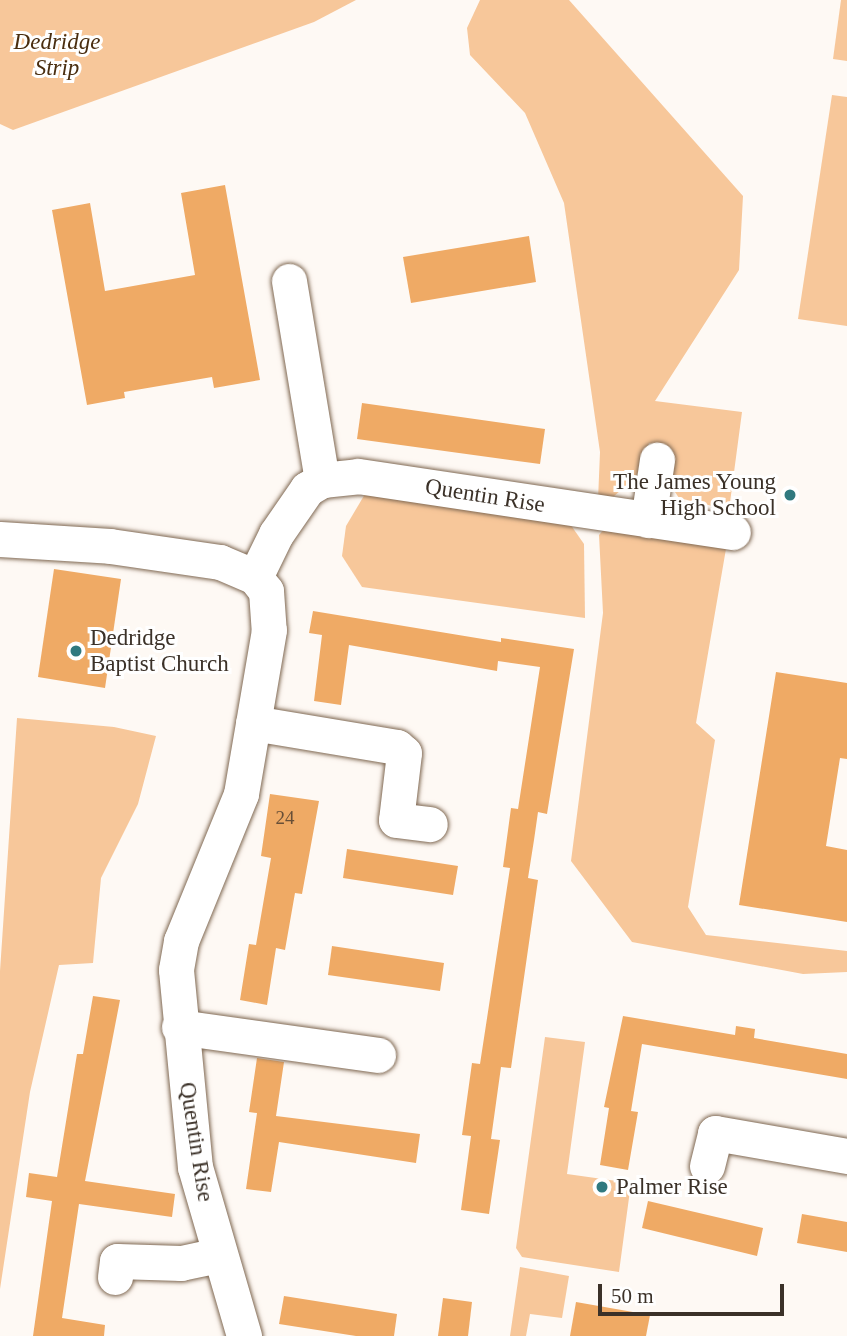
<!DOCTYPE html>
<style>
body{margin:0}
#map{position:relative;width:847px;height:1336px;overflow:hidden;background:#fef9f4;font-family:Georgia,serif}
div>[style]{position:absolute}
.green>*{inset:0;background:#f7c79a}
.building>*{inset:0;background:#efaa65}
.roads{filter:drop-shadow(0 0 2px #806953) drop-shadow(0 0 2px #806953)}
.minor>*{height:35px;margin:-17.5px;padding:0 17.5px;transform-origin:17.5px;border-radius:17.5px;background:#fff}
.dots>*{width:19px;height:19px;translate:-50% -50%;box-sizing:border-box;border:4px solid #fff;border-radius:50%}
span{translate:-50% -50%;white-space:nowrap;text-align:center;line-height:1.15;-webkit-text-stroke:6px #fff;paint-order:stroke}
.number-label{font-size:19px;color:#684f37}
.number-label span{-webkit-text-stroke-width:0}
.park-label{font-size:23px;color:#4a2e10;font-style:italic}
.poi-label{font-size:23px;color:#3b3128}
.right{translate:-100% -50%;text-align:right}
.left{translate:0 -50%;text-align:left}
.street-label{font-size:23px;color:#3b3128}
.scale{position:absolute;left:598px;top:1284px;width:186px;height:32px;box-sizing:border-box;border:4px solid #3b3128;border-top:0;padding-left:9px;font-size:21px;line-height:24px;white-space:nowrap;color:#3b3128;-webkit-text-stroke:5px #fff;paint-order:stroke}
</style>
<div id="map">
<div class="green">
<i style="clip-path:polygon(0 0,356px 0,314px 22px,13px 130px,0 124px)"></i>
<i style="clip-path:polygon(480px 0,569px 0,743px 196px,739px 270px,655px 401px,742px 412px,729px 510px,679px 498px,667px 480px,668px 448px,649px 443px,636px 477px,613px 497px,598px 500px,600px 452px,564px 203px,525px 113px,470px 55px,467px 28px)"></i>
<i style="clip-path:polygon(841px 0,847px 0,847px 61px,833px 59px)"></i>
<i style="clip-path:polygon(832px 95px,847px 97px,847px 326px,798px 319px)"></i>
<i style="clip-path:polygon(365px 494px,568px 521px,584px 544px,585px 618px,362px 587px,342px 556px,346px 526px)"></i>
<i style="clip-path:polygon(606px 527px,727px 543px,696px 723px,715px 740px,688px 907px,706px 935px,847px 951px,847px 972px,803px 974px,632px 942px,571px 861px,603px 613px,599px 535px)"></i>
<i style="clip-path:polygon(17px 718px,114px 727px,156px 736px,138px 804px,101px 878px,93px 963px,59px 965px,30px 1092px,0 1289px,0 971px)"></i>
<i style="clip-path:polygon(545px 1037px,585px 1042px,567px 1174px,631px 1183px,619px 1272px,522px 1257px,516px 1248px)"></i>
<i style="clip-path:polygon(520px 1267px,569px 1276px,562px 1318px,530px 1314px,526px 1336px,510px 1336px)"></i>
</div>
<div class="building">
<i style="clip-path:polygon(225px 185px,260px 380px,214px 388px,212px 377px,124px 392px,125px 398px,87px 405px,52px 210px,90px 203px,105px 291px,195px 275px,181px 193px)"></i>
<i style="clip-path:polygon(529px 236px,536px 282px,411px 303px,403px 257px)"></i>
<i style="clip-path:polygon(362px 403px,545px 429px,540px 464px,357px 439px)"></i>
<i style="clip-path:polygon(54px 569px,121px 579px,105px 688px,38px 677px)"></i>
<i style="clip-path:polygon(313px 611px,501px 642px,501px 638px,574px 649px,547px 814px,538px 812px,534px 840px,528px 878px,538px 880px,511px 1068px,501px 1067px,491px 1139px,500px 1140px,489px 1214px,461px 1210px,471px 1136px,462px 1135px,472px 1063px,480px 1064px,510px 868px,503px 867px,511px 808px,518px 809px,540px 667px,498px 661px,497px 671px,349px 645px,341px 705px,314px 701px,322px 635px,309px 633px)"></i>
<i style="clip-path:polygon(776px 672px,847px 683px,847px 759px,840px 758px,826px 846px,847px 850px,847px 922px,739px 905px)"></i>
<i style="clip-path:polygon(270px 794px,319px 801px,302px 894px,295px 893px,285px 950px,276px 948px,267px 1005px,240px 1000px,249px 944px,256px 945px,271px 858px,261px 856px)"></i>
<i style="clip-path:polygon(347px 849px,458px 866px,453px 895px,343px 878px)"></i>
<i style="clip-path:polygon(332px 946px,444px 963px,440px 991px,328px 975px)"></i>
<i style="clip-path:polygon(93px 996px,120px 1000px,85px 1181px,175px 1194px,172px 1217px,79px 1204px,62px 1318px,105px 1325px,104px 1336px,33px 1336px,52px 1201px,26px 1197px,29px 1173px,57px 1177px,77px 1054px,83px 1054px)"></i>
<i style="clip-path:polygon(623px 1016px,735px 1035px,736px 1026px,755px 1029px,754px 1038px,847px 1054px,847px 1079px,642px 1044px,631px 1111px,638px 1112px,628px 1170px,600px 1165px,609px 1108px,604px 1107px)"></i>
<i style="clip-path:polygon(257px 1058px,284px 1062px,276px 1116px,420px 1134px,416px 1163px,279px 1142px,271px 1192px,246px 1189px,257px 1113px,249px 1112px)"></i>
<i style="clip-path:polygon(648px 1201px,763px 1228px,757px 1256px,642px 1228px)"></i>
<i style="clip-path:polygon(802px 1214px,847px 1222px,847px 1252px,797px 1243px)"></i>
<i style="clip-path:polygon(284px 1296px,397px 1314px,394px 1336px,356px 1336px,279px 1324px)"></i>
<i style="clip-path:polygon(443px 1298px,472px 1302px,468px 1336px,438px 1336px)"></i>
<i style="clip-path:polygon(576px 1302px,650px 1315px,646px 1336px,570px 1336px)"></i>
</div>
<div class="roads">
<div class="minor">
<i style="left:289px;top:281px;width:202px;rotate:80.6deg"></i>
<i style="left:648px;top:520px;width:61px;rotate:-81.5deg"></i>
<i style="left:0;top:539px;width:110px;rotate:3.6deg"></i>
<i style="left:110px;top:546px;width:111px;rotate:8.3deg"></i>
<i style="left:220px;top:562px;width:38px;rotate:23deg"></i>
<i style="left:255px;top:577px;width:18px;rotate:52deg"></i>
<i style="left:266px;top:591px;width:39px;rotate:86deg"></i>
<i style="left:269px;top:630px;width:166px;rotate:99.7deg"></i>
<i style="left:241px;top:794px;width:159px;rotate:112.2deg"></i>
<i style="left:181px;top:941px;width:29px;rotate:100deg"></i>
<i style="left:176px;top:970px;width:198px;rotate:84.5deg"></i>
<i style="left:195px;top:1167px;width:176px;rotate:73.8deg"></i>
<i style="left:255px;top:577px;width:48px;rotate:-64deg"></i>
<i style="left:276px;top:534px;width:55px;rotate:-55.4deg"></i>
<i style="left:307px;top:489px;width:17px;rotate:-31deg"></i>
<i style="left:322px;top:480px;width:36px;rotate:-6deg"></i>
<i style="left:358px;top:476px;width:379px;rotate:8.5deg"></i>
<i style="left:253px;top:723px;width:146px;rotate:9.5deg"></i>
<i style="left:397px;top:747px;width:9px;rotate:41deg"></i>
<i style="left:404px;top:753px;width:67px;rotate:96.8deg"></i>
<i style="left:396px;top:820px;width:34px;rotate:7deg"></i>
<i style="left:179px;top:1027px;width:201px;rotate:8deg"></i>
<i style="left:707px;top:1166px;width:34px;rotate:-76deg"></i>
<i style="left:715px;top:1133px;width:134px;rotate:9.9deg"></i>
<i style="left:115px;top:1277px;width:16px;rotate:-83deg"></i>
<i style="left:117px;top:1261px;width:64px;rotate:1.8deg"></i>
<i style="left:181px;top:1263px;width:39px;rotate:-12deg"></i>
</div>
</div>
<div class="dots">
<i style="left:790px;top:495px;background:#30797f"></i>
<i style="left:76px;top:651px;background:#30797f"></i>
<i style="left:602px;top:1187px;background:#30797f"></i>
</div>
<div class="number-label">
<span style="left:285px;top:818px">24</span>
</div>
<div class="park-label">
<span style="left:57px;top:55px">Dedridge<br>Strip</span>
</div>
<div class="poi-label">
<span class="right" style="left:776px;top:495px">The James Young<br>High School</span>
<span class="left" style="left:90px;top:651px">Dedridge<br>Baptist Church</span>
<span class="left" style="left:616px;top:1187px">Palmer Rise</span>
</div>
<div class="street-label">
<span style="left:485px;top:496px;rotate:9deg">Quentin Rise</span>
<span style="left:196px;top:1142px;rotate:81deg">Quentin Rise</span>
</div>
<div class="scale">50 m</div>
</div>
